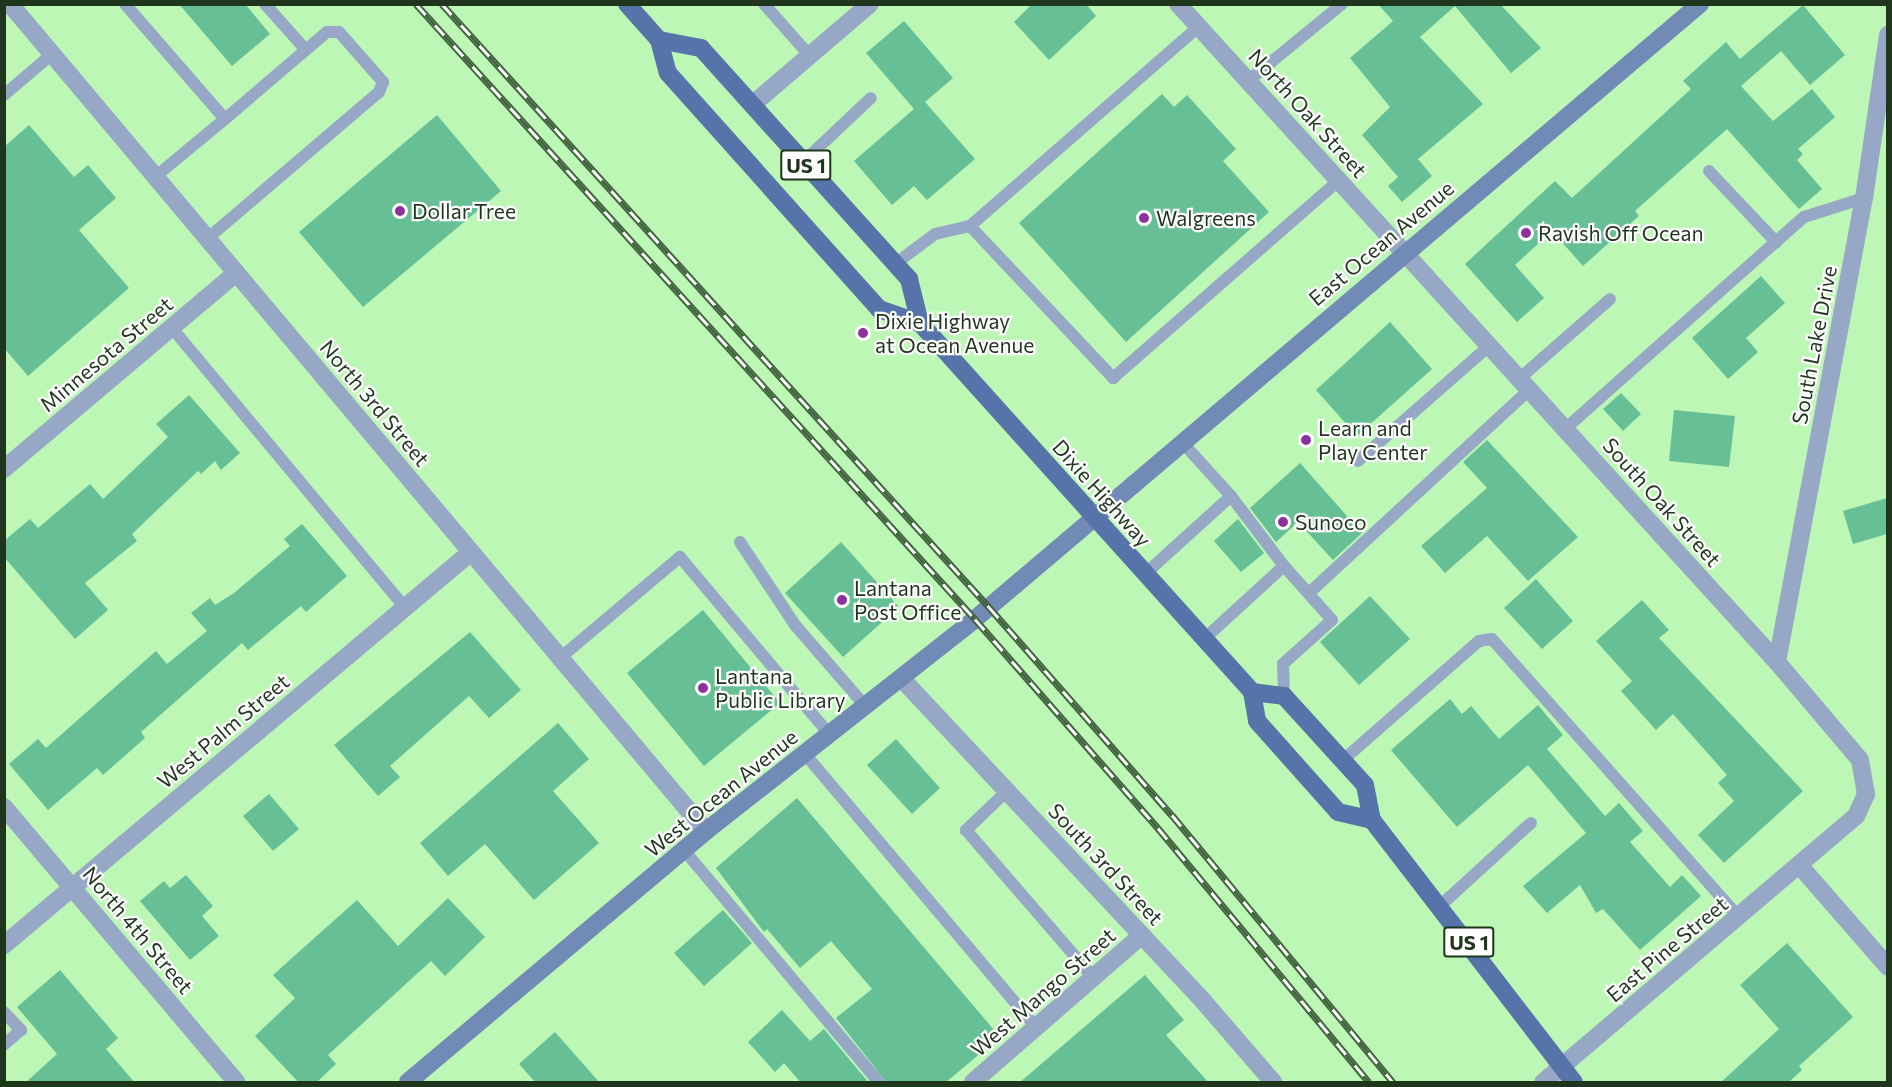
<!DOCTYPE html>
<style>
body{margin:0}
#map{position:relative;width:1892px;height:1087px;overflow:hidden;background:#bcf7b5;font-family:Commissioner,sans-serif}
div>[style]{position:absolute}
.building>*{inset:0;background:#67bf96}
.lane>*{height:12px;margin:-6px;padding:0 6px;transform-origin:6px;border-radius:6px;background:#97a8c6}
.street>*{height:18px;margin:-9px;padding:0 9px;transform-origin:9px;border-radius:9px;background:#97a8c6}
.secondary>*{height:18px;margin:-9px;padding:0 9px;transform-origin:9px;border-radius:9px;background:#728ab6}
.primary>*{height:18px;margin:-9px;padding:0 9px;transform-origin:9px;border-radius:9px;background:#5774aa}
.rail>*{height:7px;margin-top:-3.5px;transform-origin:0;background:repeating-linear-gradient(90deg,#fff 0 14px,#446441 0 28px);box-sizing:border-box;border-block:2px solid #446441}
.dots>*{width:16px;height:16px;translate:-50% -50%;box-sizing:border-box;border:3px solid #fff;border-radius:50%}
span{translate:-50% -50%;white-space:nowrap;text-align:center;line-height:1.15;-webkit-text-stroke:4.5px #fff;paint-order:stroke}
.shield-label span{padding:2px 4px;background:#fff;border:2px solid;border-radius:4px;-webkit-text-stroke-width:0}
.shield-label{font-size:20px;color:#1f361d;font-weight:700}
.street-label{font-size:21px;color:#1f361d}
.poi-label{font-size:21px;color:#1f361d}
.left{translate:0 -50%;text-align:left}
.frame{position:absolute;inset:0;border:6px solid #1f361d;pointer-events:none}
</style>
<div id="map">
<div class="building">
<i style="clip-path:polygon(179px 4px,245px 4px,270px 34px,232px 66px)"></i>
<i style="clip-path:polygon(1032px 4px,1086px 4px,1096px 16px,1049px 60px,1014px 22px)"></i>
<i style="clip-path:polygon(1378px 4px,1500px 4px,1541px 48px,1511px 73px,1455px 6px,1420px 37px,1483px 104px,1418px 159px,1432px 176px,1402px 202px,1388px 186px,1398px 177px,1362px 135px,1390px 107px,1350px 58px,1393px 21px)"></i>
<i style="clip-path:polygon(1803px 5px,1845px 55px,1810px 85px,1781px 51px,1741px 86px,1773px 121px,1812px 89px,1835px 117px,1798px 149px,1803px 154px,1797px 160px,1822px 189px,1799px 209px,1727px 129px,1635px 211px,1639px 216px,1583px 266px,1552px 231px,1515px 265px,1544px 298px,1517px 322px,1465px 264px,1555px 181px,1572px 198px,1691px 89px,1683px 81px,1726px 42px,1740px 59px)"></i>
<i style="clip-path:polygon(904px 21px,953px 78px,925px 102px,975px 159px,927px 200px,914px 186px,892px 205px,854px 161px,914px 109px,866px 53px)"></i>
<i style="clip-path:polygon(1162px 94px,1174px 107px,1187px 95px,1236px 149px,1223px 161px,1269px 212px,1126px 342px,1019px 223px)"></i>
<i style="clip-path:polygon(437px 115px,501px 191px,363px 307px,299px 232px)"></i>
<i style="clip-path:polygon(29px 125px,74px 177px,88px 165px,116px 198px,79px 230px,129px 288px,28px 376px,4px 348px,4px 147px)"></i>
<i style="clip-path:polygon(1761px 276px,1785px 303px,1746px 338px,1758px 352px,1728px 379px,1692px 338px)"></i>
<i style="clip-path:polygon(1390px 322px,1432px 369px,1357px 436px,1316px 390px)"></i>
<i style="clip-path:polygon(1621px 393px,1641px 414px,1623px 431px,1603px 409px)"></i>
<i style="clip-path:polygon(189px 395px,240px 453px,221px 470px,215px 461px,201px 474px,198px 471px,132px 534px,137px 541px,85px 583px,108px 610px,75px 639px,4px 557px,4px 541px,30px 519px,38px 528px,90px 484px,103px 499px,168px 437px,156px 424px)"></i>
<i style="clip-path:polygon(1674px 410px,1735px 416px,1729px 467px,1669px 461px)"></i>
<i style="clip-path:polygon(1487px 440px,1578px 537px,1528px 581px,1487px 536px,1445px 573px,1421px 546px,1487px 488px,1463px 462px)"></i>
<i style="clip-path:polygon(1300px 463px,1362px 533px,1333px 560px,1298px 522px,1276px 542px,1250px 508px)"></i>
<i style="clip-path:polygon(1887px 498px,1887px 534px,1853px 544px,1843px 511px)"></i>
<i style="clip-path:polygon(1238px 519px,1264px 553px,1241px 572px,1214px 541px)"></i>
<i style="clip-path:polygon(302px 524px,347px 576px,306px 612px,301px 606px,248px 650px,242px 643px,141px 732px,145px 738px,103px 775px,97px 768px,48px 810px,9px 764px,38px 739px,46px 748px,156px 651px,167px 664px,207px 631px,191px 613px,210px 598px,215px 605px,234px 593px,290px 546px,284px 539px)"></i>
<i style="clip-path:polygon(841px 542px,899px 607px,843px 657px,785px 593px)"></i>
<i style="clip-path:polygon(1536px 579px,1573px 621px,1542px 649px,1504px 608px)"></i>
<i style="clip-path:polygon(1370px 596px,1410px 639px,1359px 685px,1320px 642px)"></i>
<i style="clip-path:polygon(1642px 600px,1669px 630px,1659px 638px,1803px 791px,1724px 863px,1698px 835px,1734px 801px,1718px 783px,1727px 775px,1673px 714px,1656px 730px,1621px 691px,1632px 681px,1596px 641px)"></i>
<i style="clip-path:polygon(703px 610px,780px 703px,704px 766px,627px 673px)"></i>
<i style="clip-path:polygon(470px 632px,521px 690px,489px 718px,469px 696px,390px 766px,400px 777px,378px 796px,334px 745px)"></i>
<i style="clip-path:polygon(1450px 699px,1462px 714px,1471px 706px,1499px 739px,1538px 705px,1563px 735px,1547px 749px,1605px 816px,1619px 803px,1643px 831px,1630px 842px,1670px 887px,1682px 875px,1701px 896px,1640px 950px,1603px 909px,1596px 913px,1580px 885px,1547px 913px,1523px 886px,1586px 833px,1528px 765px,1457px 827px,1391px 750px)"></i>
<i style="clip-path:polygon(558px 723px,589px 759px,553px 791px,599px 843px,534px 900px,485px 844px,448px 876px,420px 843px)"></i>
<i style="clip-path:polygon(896px 739px,940px 788px,912px 814px,867px 765px)"></i>
<i style="clip-path:polygon(269px 794px,299px 829px,273px 851px,243px 816px)"></i>
<i style="clip-path:polygon(797px 798px,1000px 1037px,945px 1083px,887px 1083px,836px 1018px,872px 989px,831px 941px,800px 968px,767px 929px,764px 932px,716px 868px)"></i>
<i style="clip-path:polygon(186px 875px,213px 906px,202px 916px,219px 936px,190px 960px,140px 901px,164px 881px,170px 888px)"></i>
<i style="clip-path:polygon(448px 898px,485px 937px,445px 976px,431px 961px,328px 1055px,336px 1064px,316px 1083px,299px 1083px,255px 1036px,295px 998px,273px 975px,357px 900px,398px 946px)"></i>
<i style="clip-path:polygon(723px 910px,752px 943px,704px 986px,674px 953px)"></i>
<i style="clip-path:polygon(1787px 943px,1853px 1017px,1799px 1066px,1802px 1070px,1788px 1083px,1720px 1083px,1779px 1029px,1740px 985px)"></i>
<i style="clip-path:polygon(60px 970px,118px 1038px,106px 1049px,135px 1083px,25px 1083px,57px 1054px,17px 1007px)"></i>
<i style="clip-path:polygon(1145px 975px,1184px 1020px,1166px 1035px,1209px 1083px,1019px 1083px)"></i>
<i style="clip-path:polygon(782px 1010px,810px 1041px,824px 1029px,869px 1083px,801px 1083px,784px 1063px,775px 1072px,748px 1042px)"></i>
<i style="clip-path:polygon(555px 1032px,600px 1083px,536px 1083px,519px 1064px)"></i>
</div>
<div class="lane">
<i style="left:125px;top:4px;width:152px;rotate:49deg"></i>
<i style="left:225px;top:119px;width:134px;rotate:-40.5deg"></i>
<i style="left:327px;top:32px;width:12px"></i>
<i style="left:339px;top:32px;width:67px;rotate:48.7deg"></i>
<i style="left:383px;top:82px;width:11px;rotate:112deg"></i>
<i style="left:379px;top:92px;width:226px;rotate:139.5deg"></i>
<i style="left:265px;top:4px;width:60px;rotate:48.4deg"></i>
<i style="left:764px;top:4px;width:69px;rotate:48.5deg"></i>
<i style="left:1248px;top:81px;width:122px;rotate:-39.3deg"></i>
<i style="left:4px;top:95px;width:63px;rotate:-40.5deg"></i>
<i style="left:803px;top:162px;width:93px;rotate:-43.3deg"></i>
<i style="left:1709px;top:171px;width:98px;rotate:46.7deg"></i>
<i style="left:155px;top:177px;width:91px;rotate:-39.6deg"></i>
<i style="left:970px;top:226px;width:209px;rotate:46.7deg"></i>
<i style="left:1113px;top:378px;width:300px;rotate:-41.2deg"></i>
<i style="left:895px;top:264px;width:50px;rotate:-36.9deg"></i>
<i style="left:935px;top:234px;width:36px;rotate:-13deg"></i>
<i style="left:970px;top:226px;width:304px;rotate:-41.1deg"></i>
<i style="left:172px;top:328px;width:364px;rotate:50.2deg"></i>
<i style="left:1519px;top:379px;width:121px;rotate:-41.3deg"></i>
<i style="left:1565px;top:429px;width:319px;rotate:-41.6deg"></i>
<i style="left:1804px;top:217px;width:63px;rotate:-17.6deg"></i>
<i style="left:1358px;top:461px;width:174px;rotate:-41.3deg"></i>
<i style="left:1231px;top:496px;width:88px;rotate:52.9deg"></i>
<i style="left:740px;top:542px;width:100px;rotate:56.5deg"></i>
<i style="left:795px;top:625px;width:108px;rotate:49.1deg"></i>
<i style="left:1145px;top:574px;width:116px;rotate:-42.2deg"></i>
<i style="left:1231px;top:496px;width:73px;rotate:-132.2deg"></i>
<i style="left:1309px;top:593px;width:299px;rotate:-42.7deg"></i>
<i style="left:1204px;top:639px;width:108px;rotate:-42.4deg"></i>
<i style="left:1284px;top:566px;width:72px;rotate:48.4deg"></i>
<i style="left:1332px;top:620px;width:66px;rotate:138.1deg"></i>
<i style="left:1283px;top:664px;width:32px;rotate:88deg"></i>
<i style="left:560px;top:658px;width:157px;rotate:-40.1deg"></i>
<i style="left:680px;top:557px;width:233px;rotate:49.9deg"></i>
<i style="left:805px;top:754px;width:358px;rotate:49.8deg"></i>
<i style="left:1343px;top:760px;width:181px;rotate:-41.2deg"></i>
<i style="left:1479px;top:641px;width:13px;rotate:-9deg"></i>
<i style="left:1492px;top:639px;width:372px;rotate:48.4deg"></i>
<i style="left:1007px;top:791px;width:57px;rotate:136.4deg"></i>
<i style="left:966px;top:830px;width:194px;rotate:49.2deg"></i>
<i style="left:684px;top:850px;width:303px;rotate:50deg"></i>
<i style="left:1440px;top:906px;width:123px;rotate:-42.4deg"></i>
<i style="left:4px;top:1012px;width:25px;rotate:47deg"></i>
<i style="left:21px;top:1030px;width:23px;rotate:139deg"></i>
</div>
<div class="street">
<i style="left:10px;top:4px;width:1081px;rotate:49.92deg"></i>
<i style="left:1178px;top:4px;width:890px;rotate:47.69deg"></i>
<i style="left:1777px;top:662px;width:128px;rotate:49.7deg"></i>
<i style="left:1860px;top:760px;width:35px;rotate:80deg"></i>
<i style="left:1866px;top:794px;width:24px;rotate:114deg"></i>
<i style="left:1856px;top:816px;width:411px;rotate:139.6deg"></i>
<i style="left:752px;top:105px;width:155px;rotate:-40.6deg"></i>
<i style="left:4px;top:469px;width:304px;rotate:-40.2deg"></i>
<i style="left:1777px;top:662px;width:472px;rotate:-79.4deg"></i>
<i style="left:1864px;top:198px;width:165px;rotate:-81.6deg"></i>
<i style="left:902px;top:679px;width:442px;rotate:46.9deg"></i>
<i style="left:1204px;top:1002px;width:106px;rotate:49.2deg"></i>
<i style="left:4px;top:807px;width:360px;rotate:49.8deg"></i>
<i style="left:1800px;top:866px;width:134px;rotate:48.9deg"></i>
<i style="left:4px;top:945px;width:610px;rotate:-40.08deg"></i>
<i style="left:973px;top:1082px;width:224px;rotate:-41deg"></i>
</div>
<div class="secondary">
<i style="left:408px;top:1082px;width:390px;rotate:-40.1deg"></i>
<i style="left:706px;top:831px;width:342px;rotate:-38.2deg"></i>
<i style="left:975px;top:619px;width:951px;rotate:-40.31deg"></i>
</div>
<div class="primary">
<i style="left:627px;top:4px;width:48px;rotate:48.4deg"></i>
<i style="left:659px;top:40px;width:34px;rotate:75deg"></i>
<i style="left:668px;top:73px;width:317px;rotate:48.2deg"></i>
<i style="left:879px;top:309px;width:43px;rotate:18.9deg"></i>
<i style="left:659px;top:40px;width:43px;rotate:10.8deg"></i>
<i style="left:701px;top:48px;width:311px;rotate:48deg"></i>
<i style="left:909px;top:279px;width:45px;rotate:76deg"></i>
<i style="left:920px;top:323px;width:496px;rotate:48deg"></i>
<i style="left:1252px;top:692px;width:29px;rotate:80deg"></i>
<i style="left:1257px;top:721px;width:122px;rotate:48.3deg"></i>
<i style="left:1338px;top:812px;width:35px;rotate:13deg"></i>
<i style="left:1252px;top:692px;width:32px;rotate:7deg"></i>
<i style="left:1284px;top:696px;width:120px;rotate:47.7deg"></i>
<i style="left:1365px;top:785px;width:36px;rotate:79deg"></i>
<i style="left:1372px;top:820px;width:331px;rotate:52.4deg"></i>
</div>
<div class="rail">
<i style="left:416px;top:4px;width:831px;rotate:47.73deg"></i>
<i style="left:975px;top:619px;width:278px;rotate:48.8deg"></i>
<i style="left:1158px;top:828px;width:330px;rotate:50.3deg"></i>
<i style="left:442px;top:4px;width:814px;rotate:47.79deg"></i>
<i style="left:989px;top:607px;width:277px;rotate:48.7deg"></i>
<i style="left:1172px;top:815px;width:347px;rotate:50.4deg"></i>
</div>
<div class="dots">
<i style="left:400px;top:211px;background:#8d319c"></i>
<i style="left:1144px;top:218px;background:#8d319c"></i>
<i style="left:1526px;top:233px;background:#8d319c"></i>
<i style="left:863px;top:333px;background:#8d319c"></i>
<i style="left:1306px;top:440px;background:#8d319c"></i>
<i style="left:1283px;top:522px;background:#8d319c"></i>
<i style="left:842px;top:600px;background:#8d319c"></i>
<i style="left:703px;top:688px;background:#8d319c"></i>
</div>
<div class="shield-label">
<span style="left:806px;top:165px">US 1</span>
<span style="left:1469px;top:942px">US 1</span>
</div>
<div class="street-label">
<span style="left:1308px;top:113px;rotate:48deg">North Oak Street</span>
<span style="left:1381px;top:243px;rotate:-40deg">East Ocean Avenue</span>
<span style="left:1814px;top:345px;rotate:-79deg">South Lake Drive</span>
<span style="left:106px;top:354px;rotate:-40deg">Minnesota Street</span>
<span style="left:375px;top:403px;rotate:50deg">North 3rd Street</span>
<span style="left:1102px;top:493px;rotate:48deg">Dixie Highway</span>
<span style="left:1662px;top:502px;rotate:48deg">South Oak Street</span>
<span style="left:223px;top:731px;rotate:-40deg">West Palm Street</span>
<span style="left:721px;top:793px;rotate:-39deg">West Ocean Avenue</span>
<span style="left:1106px;top:864px;rotate:47deg">South 3rd Street</span>
<span style="left:138px;top:930px;rotate:50deg">North 4th Street</span>
<span style="left:1667px;top:949px;rotate:-40deg">East Pine Street</span>
<span style="left:1043px;top:992px;rotate:-41deg">West Mango Street</span>
</div>
<div class="poi-label">
<span class="left" style="left:412px;top:211px">Dollar Tree</span>
<span class="left" style="left:1156px;top:218px">Walgreens</span>
<span class="left" style="left:1538px;top:233px">Ravish Off Ocean</span>
<span class="left" style="left:875px;top:333px">Dixie Highway<br>at Ocean Avenue</span>
<span class="left" style="left:1318px;top:440px">Learn and<br>Play Center</span>
<span class="left" style="left:1295px;top:522px">Sunoco</span>
<span class="left" style="left:854px;top:600px">Lantana<br>Post Office</span>
<span class="left" style="left:715px;top:688px">Lantana<br>Public Library</span>
</div>
<div class="frame"></div>
</div>
